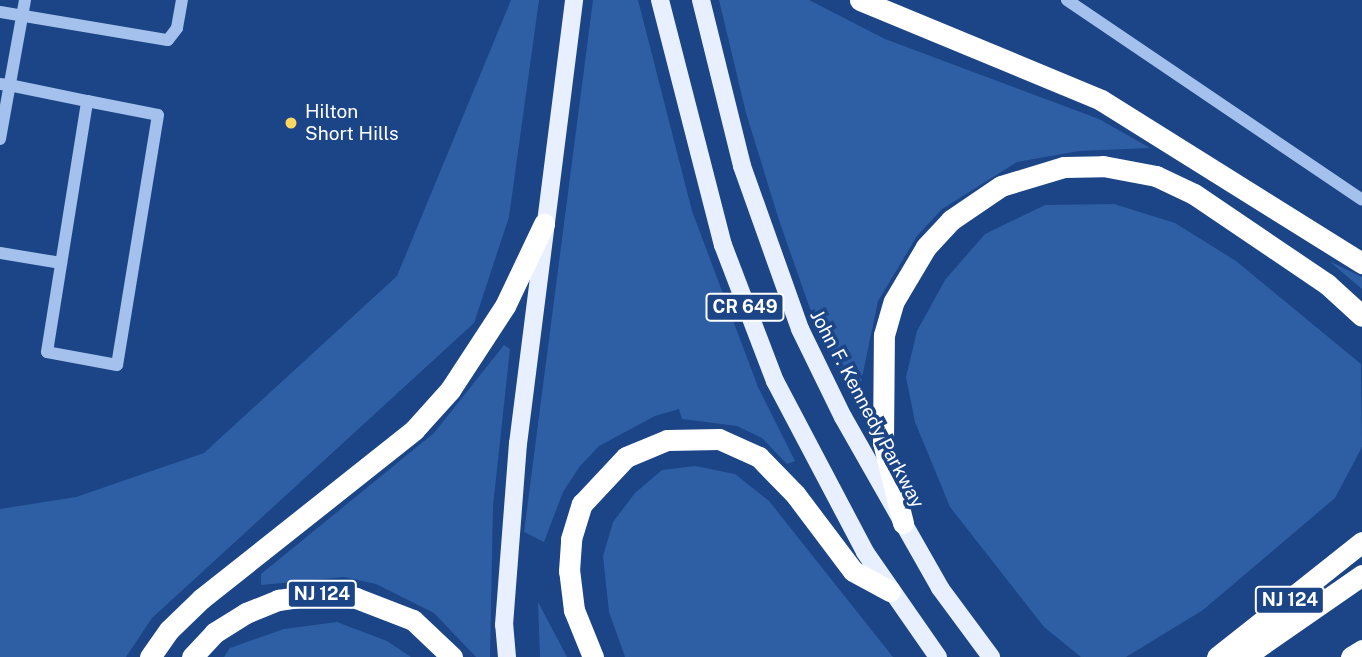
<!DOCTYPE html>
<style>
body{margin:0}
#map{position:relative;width:1362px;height:657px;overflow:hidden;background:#1b4586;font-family:"Public Sans",sans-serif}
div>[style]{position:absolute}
.green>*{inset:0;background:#2e5ea4}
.minor>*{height:12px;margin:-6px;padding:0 6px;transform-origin:6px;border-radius:6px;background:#a3c1ec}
.major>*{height:18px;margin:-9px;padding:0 9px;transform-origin:9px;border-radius:9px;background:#e8f0ff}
.highway>*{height:21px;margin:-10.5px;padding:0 10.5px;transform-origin:10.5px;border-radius:10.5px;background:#fff}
.dots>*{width:19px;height:19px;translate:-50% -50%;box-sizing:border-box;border:4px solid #1b4586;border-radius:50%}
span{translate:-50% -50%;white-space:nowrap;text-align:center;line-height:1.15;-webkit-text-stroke:7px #1b4586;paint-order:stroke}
.shield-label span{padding:2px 5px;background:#1b4586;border:2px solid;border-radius:5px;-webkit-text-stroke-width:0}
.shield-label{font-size:18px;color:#fff;font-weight:700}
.poi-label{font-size:19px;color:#fff}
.left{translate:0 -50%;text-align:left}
.street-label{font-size:19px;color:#fff}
</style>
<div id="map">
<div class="green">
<i style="clip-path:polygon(511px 0,539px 0,509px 217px,474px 323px,152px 618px,126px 657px,0 657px,0 509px,76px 497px,204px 453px,397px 276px)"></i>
<i style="clip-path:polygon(593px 0,638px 0,692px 211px,758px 387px,795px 461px,787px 464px,762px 438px,737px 426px,682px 419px,679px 409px,655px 416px,599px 446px,580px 466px,563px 492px,544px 542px,524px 532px)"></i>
<i style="clip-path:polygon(719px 0,809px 0,885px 39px,1099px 119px,1150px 148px,1079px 151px,1017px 162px,942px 209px,917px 236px,878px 301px,859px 392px,851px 394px,809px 306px,779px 220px,746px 113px)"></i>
<i style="clip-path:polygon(1114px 204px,1175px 223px,1236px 261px,1361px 364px,1362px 447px,1335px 498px,1203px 610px,1126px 657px,1081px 657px,1044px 627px,950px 507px,915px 422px,906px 377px,917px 331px,945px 280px,985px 234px,1045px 205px)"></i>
<i style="clip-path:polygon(1329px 261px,1362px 277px,1362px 289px)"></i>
<i style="clip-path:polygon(504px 345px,510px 349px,493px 506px,490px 657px,476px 657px,434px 613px,376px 584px,344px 577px,261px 585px,261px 574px,434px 433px)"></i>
<i style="clip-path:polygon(695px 466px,735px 474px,769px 501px,893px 657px,625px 657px,609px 612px,603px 556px,613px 522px,635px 493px,662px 470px)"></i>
<i style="clip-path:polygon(538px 602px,567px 657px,540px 657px)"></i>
<i style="clip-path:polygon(337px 622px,387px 641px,411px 657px,224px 657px,230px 648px,284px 629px)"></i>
</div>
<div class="minor">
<i style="left:1067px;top:0;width:356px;rotate:34.1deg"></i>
<i style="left:0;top:12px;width:170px;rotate:9.5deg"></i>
<i style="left:168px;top:40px;width:15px;rotate:-53deg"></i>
<i style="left:177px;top:28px;width:28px;rotate:-80deg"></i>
<i style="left:0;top:84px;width:9px;rotate:6deg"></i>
<i style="left:9px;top:85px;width:80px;rotate:11.6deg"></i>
<i style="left:87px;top:101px;width:72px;rotate:11.2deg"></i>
<i style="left:158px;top:115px;width:253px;rotate:99.3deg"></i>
<i style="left:117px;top:365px;width:71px;rotate:-169.5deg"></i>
<i style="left:47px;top:352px;width:254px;rotate:-80.9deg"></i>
<i style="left:0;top:139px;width:141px;rotate:-79.8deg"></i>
<i style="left:0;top:253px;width:62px;rotate:9.3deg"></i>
</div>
<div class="major">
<i style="left:660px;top:0;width:253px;rotate:75.6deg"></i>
<i style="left:723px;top:245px;width:146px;rotate:69.1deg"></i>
<i style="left:775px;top:381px;width:193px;rotate:62.2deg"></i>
<i style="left:865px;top:552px;width:128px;rotate:55.2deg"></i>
<i style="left:701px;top:0;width:171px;rotate:76.1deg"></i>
<i style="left:742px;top:166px;width:173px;rotate:70.4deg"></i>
<i style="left:800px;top:329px;width:98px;rotate:64deg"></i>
<i style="left:843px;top:417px;width:197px;rotate:60.4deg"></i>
<i style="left:940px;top:588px;width:86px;rotate:53.5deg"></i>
<i style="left:507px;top:657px;width:32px;rotate:-95deg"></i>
<i style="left:504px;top:625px;width:182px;rotate:-85.6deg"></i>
<i style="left:518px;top:444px;width:448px;rotate:-82.8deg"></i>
</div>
<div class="highway">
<i style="left:860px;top:0;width:261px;rotate:22.5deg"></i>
<i style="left:1101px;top:100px;width:308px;rotate:32deg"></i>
<i style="left:903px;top:523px;width:83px;rotate:-103.9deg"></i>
<i style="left:883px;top:442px;width:107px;rotate:-89.5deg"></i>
<i style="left:884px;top:335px;width:35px;rotate:-74deg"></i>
<i style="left:894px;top:301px;width:63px;rotate:-59.3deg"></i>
<i style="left:926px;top:247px;width:37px;rotate:-47deg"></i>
<i style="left:951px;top:220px;width:60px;rotate:-34.2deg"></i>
<i style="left:1001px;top:186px;width:66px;rotate:-16.8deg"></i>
<i style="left:1064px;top:167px;width:39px;rotate:-1deg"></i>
<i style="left:1103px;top:166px;width:54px;rotate:10.7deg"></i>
<i style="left:1156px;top:176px;width:42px;rotate:25.3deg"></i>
<i style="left:1194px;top:194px;width:161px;rotate:34.1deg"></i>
<i style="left:1327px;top:284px;width:47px;rotate:42.4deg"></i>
<i style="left:150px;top:657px;width:33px;rotate:-55deg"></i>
<i style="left:169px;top:630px;width:45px;rotate:-44.1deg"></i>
<i style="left:201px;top:599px;width:272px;rotate:-38.4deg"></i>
<i style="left:414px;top:430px;width:54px;rotate:-48deg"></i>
<i style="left:450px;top:390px;width:100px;rotate:-56.8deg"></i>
<i style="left:505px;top:306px;width:91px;rotate:-64.6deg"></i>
<i style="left:192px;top:657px;width:33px;rotate:-47deg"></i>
<i style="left:214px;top:633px;width:38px;rotate:-32deg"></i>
<i style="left:246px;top:613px;width:35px;rotate:-22deg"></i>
<i style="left:278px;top:600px;width:42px;rotate:-8.1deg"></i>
<i style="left:320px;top:594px;width:36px;rotate:6deg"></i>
<i style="left:356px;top:598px;width:61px;rotate:21.1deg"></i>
<i style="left:413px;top:620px;width:54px;rotate:43.5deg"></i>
<i style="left:593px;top:657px;width:51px;rotate:-112deg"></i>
<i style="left:574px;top:610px;width:39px;rotate:-97deg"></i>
<i style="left:569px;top:571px;width:32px;rotate:-86deg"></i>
<i style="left:571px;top:539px;width:37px;rotate:-73deg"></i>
<i style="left:582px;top:504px;width:64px;rotate:-46.9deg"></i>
<i style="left:626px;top:457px;width:44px;rotate:-22.5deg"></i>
<i style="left:667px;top:440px;width:52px;rotate:-1.1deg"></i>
<i style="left:719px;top:439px;width:44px;rotate:24.2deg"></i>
<i style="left:759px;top:457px;width:52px;rotate:45.8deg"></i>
<i style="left:795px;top:494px;width:96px;rotate:53deg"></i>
<i style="left:853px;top:571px;width:42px;rotate:28.4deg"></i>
<i style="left:1217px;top:657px;width:185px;rotate:-38.4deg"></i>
<i style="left:1230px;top:657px;width:28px;rotate:-18deg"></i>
<i style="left:1257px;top:648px;width:128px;rotate:-34.8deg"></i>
<i style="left:1351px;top:657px;width:13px;rotate:-32deg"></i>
</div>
<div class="dots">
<i style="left:291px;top:123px;background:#fdd660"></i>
</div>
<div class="shield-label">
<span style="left:745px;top:307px">CR 649</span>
<span style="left:322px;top:594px">NJ 124</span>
<span style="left:1290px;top:600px">NJ 124</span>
</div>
<div class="poi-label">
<span class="left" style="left:305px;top:123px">Hilton<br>Short Hills</span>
</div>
<div class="street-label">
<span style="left:867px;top:409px;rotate:62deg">John F. Kennedy Parkway</span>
</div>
</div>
